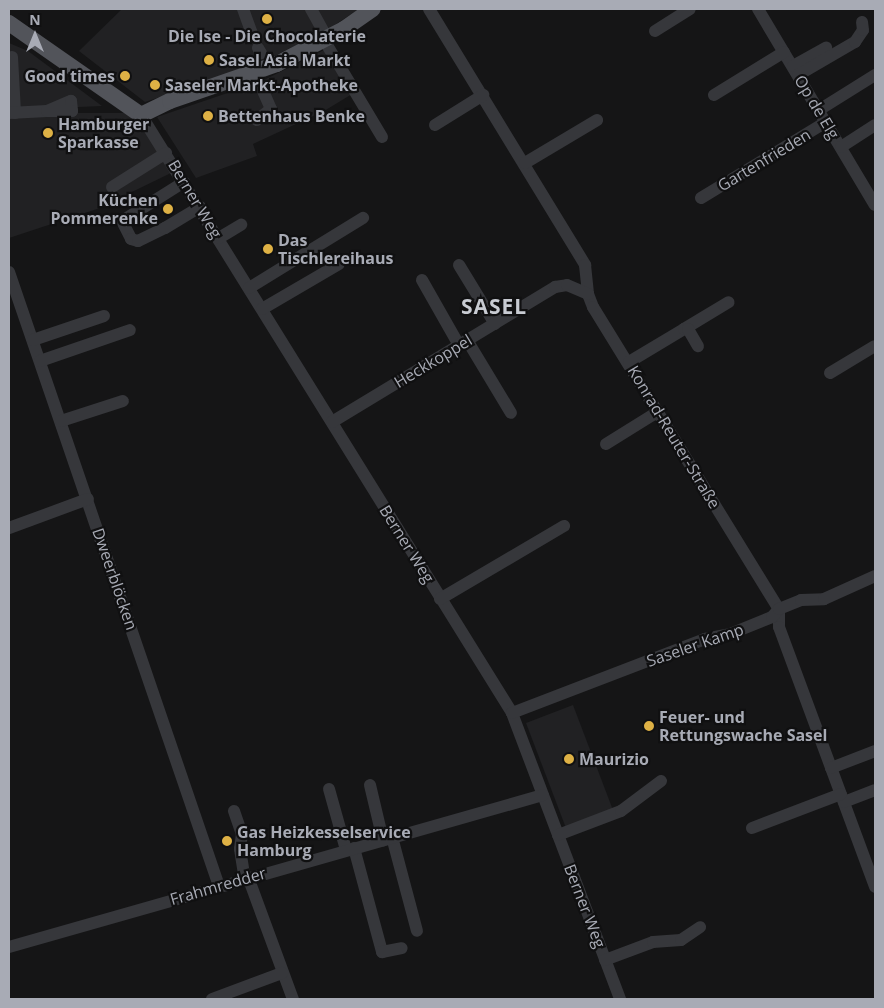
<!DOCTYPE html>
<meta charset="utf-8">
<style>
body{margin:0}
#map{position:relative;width:884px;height:1008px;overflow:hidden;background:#151516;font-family:"Open Sans",sans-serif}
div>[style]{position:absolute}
.built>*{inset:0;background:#212123}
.minor-tunnel>*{height:12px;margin-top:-6px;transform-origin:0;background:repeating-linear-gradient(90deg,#323336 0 12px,transparent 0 18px)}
.minor>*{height:12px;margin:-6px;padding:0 6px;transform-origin:6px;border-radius:6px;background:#36373b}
.major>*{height:16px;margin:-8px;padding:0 8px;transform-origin:8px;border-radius:8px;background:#52545a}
.dots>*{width:14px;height:14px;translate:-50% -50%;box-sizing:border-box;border:2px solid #101011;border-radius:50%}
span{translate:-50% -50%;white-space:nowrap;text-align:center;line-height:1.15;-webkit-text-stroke:4.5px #101011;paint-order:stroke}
.poi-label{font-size:16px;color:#a8abb5;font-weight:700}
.left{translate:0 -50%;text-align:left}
.right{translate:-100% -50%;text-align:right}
.street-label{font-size:16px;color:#a8abb5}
.district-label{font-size:21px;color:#c8cbd2;font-weight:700;letter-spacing:1px}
.frame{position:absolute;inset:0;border:10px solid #a8abb5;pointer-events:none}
.north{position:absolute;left:10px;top:10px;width:50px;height:50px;-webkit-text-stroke:4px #101011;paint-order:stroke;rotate:0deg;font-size:14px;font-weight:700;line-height:20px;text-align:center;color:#a8abb5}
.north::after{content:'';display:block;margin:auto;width:18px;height:22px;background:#a8abb5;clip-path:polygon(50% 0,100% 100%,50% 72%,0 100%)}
</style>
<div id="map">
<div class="built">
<i style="clip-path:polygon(122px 9px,359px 9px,327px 30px,256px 65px,145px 102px,79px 51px)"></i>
<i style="clip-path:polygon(9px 43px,28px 51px,102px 106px,9px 110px)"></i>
<i style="clip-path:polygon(330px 47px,357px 91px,324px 111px,253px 144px,257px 156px,196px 178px,157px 117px,260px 82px)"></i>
<i style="clip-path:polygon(69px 113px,133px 113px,175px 171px,97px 209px,9px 238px,9px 116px)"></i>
<i style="clip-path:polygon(573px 705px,616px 818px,569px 836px,526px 723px)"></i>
</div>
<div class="minor-tunnel">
<i style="left:251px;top:31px;width:18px;rotate:68deg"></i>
</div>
<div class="minor">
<i style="left:243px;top:9px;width:23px;rotate:70deg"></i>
<i style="left:311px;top:9px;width:33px;rotate:61deg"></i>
<i style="left:429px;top:9px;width:300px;rotate:58.6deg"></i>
<i style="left:585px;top:265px;width:29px;rotate:84deg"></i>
<i style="left:588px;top:294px;width:14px;rotate:69deg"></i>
<i style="left:593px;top:307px;width:355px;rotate:58.4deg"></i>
<i style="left:779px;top:609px;width:18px;rotate:90deg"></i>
<i style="left:779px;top:627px;width:277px;rotate:69.7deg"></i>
<i style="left:758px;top:9px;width:228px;rotate:59.2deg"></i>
<i style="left:655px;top:31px;width:41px;rotate:-32.2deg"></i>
<i style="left:324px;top:40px;width:113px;rotate:59.1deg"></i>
<i style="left:258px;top:48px;width:6px;rotate:59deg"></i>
<i style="left:12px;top:57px;width:56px;rotate:86.9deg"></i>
<i style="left:793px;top:66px;width:38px;rotate:-29deg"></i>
<i style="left:255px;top:73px;width:39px;rotate:66deg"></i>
<i style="left:271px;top:109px;width:18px;rotate:142deg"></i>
<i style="left:798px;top:75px;width:66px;rotate:-30.1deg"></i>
<i style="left:855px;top:42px;width:14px;rotate:-56deg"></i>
<i style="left:863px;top:30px;width:8px;rotate:-97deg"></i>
<i style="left:714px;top:95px;width:82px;rotate:-31.6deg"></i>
<i style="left:819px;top:110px;width:66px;rotate:-32deg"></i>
<i style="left:9px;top:113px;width:38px;rotate:-3deg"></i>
<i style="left:47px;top:111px;width:26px;rotate:-23deg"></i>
<i style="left:71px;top:101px;width:10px;rotate:84deg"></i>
<i style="left:72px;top:111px;width:25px;rotate:180deg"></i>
<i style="left:141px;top:115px;width:704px;rotate:58.18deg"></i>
<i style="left:512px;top:713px;width:306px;rotate:69.3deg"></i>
<i style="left:435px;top:125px;width:57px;rotate:-32deg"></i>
<i style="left:841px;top:147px;width:40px;rotate:-32.9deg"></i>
<i style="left:525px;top:163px;width:84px;rotate:-30.8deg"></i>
<i style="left:184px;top:182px;width:73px;rotate:147.8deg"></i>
<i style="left:122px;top:221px;width:20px;rotate:63deg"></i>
<i style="left:131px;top:239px;width:7px;rotate:16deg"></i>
<i style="left:138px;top:241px;width:30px;rotate:-26deg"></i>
<i style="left:165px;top:228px;width:41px;rotate:-31deg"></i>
<i style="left:112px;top:187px;width:64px;rotate:-32.2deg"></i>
<i style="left:701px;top:198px;width:146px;rotate:-31.3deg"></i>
<i style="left:219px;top:238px;width:26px;rotate:-31deg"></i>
<i style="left:459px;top:265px;width:69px;rotate:58.6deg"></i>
<i style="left:9px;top:272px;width:649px;rotate:71.12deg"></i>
<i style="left:422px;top:280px;width:75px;rotate:60.4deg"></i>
<i style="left:249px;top:288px;width:134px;rotate:-31.6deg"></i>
<i style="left:262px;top:309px;width:89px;rotate:-30.3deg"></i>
<i style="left:684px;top:329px;width:52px;rotate:-31deg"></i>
<i style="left:33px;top:340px;width:75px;rotate:-18.7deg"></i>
<i style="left:467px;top:340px;width:85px;rotate:58.9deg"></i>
<i style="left:40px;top:361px;width:95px;rotate:-19deg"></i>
<i style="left:629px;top:362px;width:64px;rotate:-31deg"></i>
<i style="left:684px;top:329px;width:4px"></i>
<i style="left:688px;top:329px;width:20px;rotate:60deg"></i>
<i style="left:830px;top:373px;width:52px;rotate:-31deg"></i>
<i style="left:61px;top:421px;width:65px;rotate:-17.9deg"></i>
<i style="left:332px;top:422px;width:261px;rotate:-31.2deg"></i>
<i style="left:555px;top:287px;width:12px;rotate:-9deg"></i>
<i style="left:567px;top:285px;width:23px;rotate:23deg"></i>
<i style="left:606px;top:444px;width:62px;rotate:-31.9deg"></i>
<i style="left:9px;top:528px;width:84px;rotate:-20.2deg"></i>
<i style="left:440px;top:599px;width:144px;rotate:-30.5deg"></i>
<i style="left:512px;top:713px;width:207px;rotate:-21deg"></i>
<i style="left:705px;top:639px;width:25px;rotate:-11deg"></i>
<i style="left:730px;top:634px;width:45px;rotate:-22deg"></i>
<i style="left:772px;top:617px;width:11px;rotate:-49deg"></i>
<i style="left:779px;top:609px;width:24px;rotate:-22deg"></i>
<i style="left:801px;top:600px;width:23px;rotate:-2deg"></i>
<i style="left:824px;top:599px;width:56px;rotate:-24.3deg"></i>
<i style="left:831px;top:768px;width:47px;rotate:-21.1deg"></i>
<i style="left:370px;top:785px;width:57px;rotate:76.7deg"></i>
<i style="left:329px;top:789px;width:63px;rotate:74.4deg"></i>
<i style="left:844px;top:802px;width:33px;rotate:-21deg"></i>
<i style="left:234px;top:811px;width:24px;rotate:71deg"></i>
<i style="left:242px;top:834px;width:15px;rotate:98deg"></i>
<i style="left:240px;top:849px;width:30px;rotate:81deg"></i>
<i style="left:752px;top:828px;width:95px;rotate:-20.9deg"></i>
<i style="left:558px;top:835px;width:67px;rotate:-20.9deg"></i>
<i style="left:621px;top:811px;width:50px;rotate:-36.9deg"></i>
<i style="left:392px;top:837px;width:97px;rotate:75.1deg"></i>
<i style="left:354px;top:848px;width:108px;rotate:74.9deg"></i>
<i style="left:382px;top:952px;width:20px;rotate:-11deg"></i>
<i style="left:248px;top:877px;width:130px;rotate:69.8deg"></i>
<i style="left:9px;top:947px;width:555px;rotate:-15.89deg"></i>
<i style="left:605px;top:960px;width:51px;rotate:-20.6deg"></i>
<i style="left:653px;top:942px;width:28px;rotate:-4deg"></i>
<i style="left:681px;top:940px;width:23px;rotate:-34deg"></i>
<i style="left:212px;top:999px;width:75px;rotate:-20.4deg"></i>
</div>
<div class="major">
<i style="left:9px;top:23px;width:161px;rotate:34.9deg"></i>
<i style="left:141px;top:115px;width:32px;rotate:-26deg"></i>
<i style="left:170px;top:101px;width:113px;rotate:-19.1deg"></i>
<i style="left:277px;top:64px;width:76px;rotate:-27.6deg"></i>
<i style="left:344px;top:29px;width:35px;rotate:-35deg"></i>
</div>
<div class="dots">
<i style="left:267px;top:19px;background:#deb145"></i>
<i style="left:209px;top:60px;background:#deb145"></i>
<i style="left:125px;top:76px;background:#deb145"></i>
<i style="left:155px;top:85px;background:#deb145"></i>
<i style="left:208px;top:116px;background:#deb145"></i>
<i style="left:48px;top:133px;background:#deb145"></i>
<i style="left:168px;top:209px;background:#deb145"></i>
<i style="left:268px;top:249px;background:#deb145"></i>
<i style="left:649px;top:726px;background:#deb145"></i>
<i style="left:569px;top:759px;background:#deb145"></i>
<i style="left:227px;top:841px;background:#deb145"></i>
</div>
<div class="poi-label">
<span style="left:267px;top:36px">Die Ise - Die Chocolaterie</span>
<span class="left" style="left:219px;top:60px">Sasel Asia Markt</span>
<span class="right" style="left:115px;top:76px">Good times</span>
<span class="left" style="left:165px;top:85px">Saseler Markt-Apotheke</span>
<span class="left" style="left:218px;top:116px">Bettenhaus Benke</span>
<span class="left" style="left:58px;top:133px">Hamburger<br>Sparkasse</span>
<span class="right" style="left:158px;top:209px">Küchen<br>Pommerenke</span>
<span class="left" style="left:278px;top:249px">Das<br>Tischlereihaus</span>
<span class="left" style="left:659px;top:726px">Feuer- und<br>Rettungswache Sasel</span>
<span class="left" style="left:579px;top:759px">Maurizio</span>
<span class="left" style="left:237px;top:841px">Gas Heizkesselservice<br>Hamburg</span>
</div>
<div class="street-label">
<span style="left:817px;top:107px;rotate:59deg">Op de Elg</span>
<span style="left:764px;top:160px;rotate:-31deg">Gartenfrieden</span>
<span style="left:195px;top:199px;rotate:59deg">Berner Weg</span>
<span style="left:433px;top:361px;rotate:-31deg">Heckkoppel</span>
<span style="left:674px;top:437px;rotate:59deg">Konrad-Reuter-Straße</span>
<span style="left:407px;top:544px;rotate:58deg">Berner Weg</span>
<span style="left:115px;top:579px;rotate:71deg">Dweerblöcken</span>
<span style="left:695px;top:645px;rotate:-19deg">Saseler Kamp</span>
<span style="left:218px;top:886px;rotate:-16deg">Frahmredder</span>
<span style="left:585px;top:906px;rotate:69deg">Berner Weg</span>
</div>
<div class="district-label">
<span style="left:494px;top:306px">SASEL</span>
</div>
<div class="frame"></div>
<div class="north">N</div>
</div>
